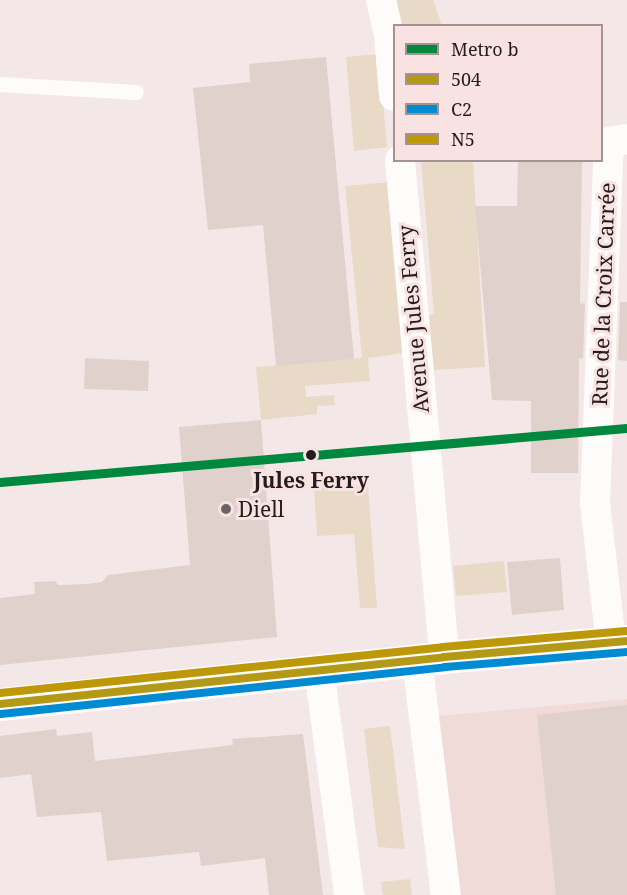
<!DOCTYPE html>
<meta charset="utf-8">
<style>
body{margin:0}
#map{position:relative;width:627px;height:895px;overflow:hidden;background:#f3e8e7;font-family:"Noto Serif",serif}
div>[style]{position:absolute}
.built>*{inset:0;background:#f0dbd9}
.green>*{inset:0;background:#e9d9c7}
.building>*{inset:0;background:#e1d1cc}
.lane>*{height:15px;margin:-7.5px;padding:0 7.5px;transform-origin:7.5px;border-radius:7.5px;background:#fdfcfb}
.street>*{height:30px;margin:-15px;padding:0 15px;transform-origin:15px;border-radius:15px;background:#fdfcfb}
.primary>*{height:33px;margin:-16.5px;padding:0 16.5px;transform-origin:16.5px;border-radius:16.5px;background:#fdfcfb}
.bus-1>*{height:8px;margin:-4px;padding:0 4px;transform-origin:4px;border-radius:4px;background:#b39916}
.bus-2>*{height:8px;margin:-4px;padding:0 4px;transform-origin:4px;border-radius:4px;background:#008bd2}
.bus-3>*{height:8px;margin:-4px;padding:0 4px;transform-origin:4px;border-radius:4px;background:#bd9809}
.metro-1>*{height:9px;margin:-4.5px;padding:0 4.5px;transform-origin:4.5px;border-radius:4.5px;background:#00893e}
.dots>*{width:16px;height:16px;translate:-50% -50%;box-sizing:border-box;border:3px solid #f8e3e2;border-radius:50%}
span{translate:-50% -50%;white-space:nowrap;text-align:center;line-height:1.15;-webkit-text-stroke:6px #f8e3e2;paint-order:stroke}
.street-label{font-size:21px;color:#241d1d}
.stop-label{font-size:21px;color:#241d1d;font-weight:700}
.poi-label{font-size:21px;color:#241d1d}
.left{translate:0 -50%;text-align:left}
.legend{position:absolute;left:393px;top:24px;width:210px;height:138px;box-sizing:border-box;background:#f8e3e2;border:2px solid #a39493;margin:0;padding:8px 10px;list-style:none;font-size:18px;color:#241d1d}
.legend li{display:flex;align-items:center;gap:12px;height:30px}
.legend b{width:30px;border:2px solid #a39493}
</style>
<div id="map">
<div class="built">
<i style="clip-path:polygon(627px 699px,627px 895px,459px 895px,438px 716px)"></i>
</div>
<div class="green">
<i style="clip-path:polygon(395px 0,433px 0,442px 25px,401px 25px)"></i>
<i style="clip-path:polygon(379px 54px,387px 147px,354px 151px,346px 57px)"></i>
<i style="clip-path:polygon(421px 161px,473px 161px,485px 367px,433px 370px,428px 316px,434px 314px)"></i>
<i style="clip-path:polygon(390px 182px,404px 353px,368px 358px,370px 381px,305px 386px,306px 397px,334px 395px,335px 405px,317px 406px,317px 414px,261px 420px,256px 367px,362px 358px,345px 186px)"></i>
<i style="clip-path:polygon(368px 485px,377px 608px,360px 608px,354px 534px,317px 536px,314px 488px)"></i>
<i style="clip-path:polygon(504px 561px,507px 592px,456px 596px,453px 566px)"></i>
<i style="clip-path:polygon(390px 726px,405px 849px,378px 847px,364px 729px)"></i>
<i style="clip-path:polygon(410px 879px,412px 895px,383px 895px,381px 882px)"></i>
</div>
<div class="building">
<i style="clip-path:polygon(326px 57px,354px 359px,276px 366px,263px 225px,208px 230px,193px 88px,250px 82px,249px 64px)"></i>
<i style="clip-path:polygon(518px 160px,582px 160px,580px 304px,585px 303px,583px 359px,579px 358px,578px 473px,531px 473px,531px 401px,492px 400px,475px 206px,517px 206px)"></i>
<i style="clip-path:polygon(620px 302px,627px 302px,627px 361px,618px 360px)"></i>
<i style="clip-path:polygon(85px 358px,149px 361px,148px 391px,84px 389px)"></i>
<i style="clip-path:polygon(261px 420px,277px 637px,0 665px,0 598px,35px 594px,34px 582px,55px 581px,58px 585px,87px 584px,102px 582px,108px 575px,190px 565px,179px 427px)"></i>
<i style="clip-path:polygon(560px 558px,564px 610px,512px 615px,507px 562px)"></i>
<i style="clip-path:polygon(627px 705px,627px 895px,556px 895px,537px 715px)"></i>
<i style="clip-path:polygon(56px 729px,57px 736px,92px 732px,95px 761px,233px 745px,232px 739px,303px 734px,323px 895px,269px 895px,265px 858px,201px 866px,199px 852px,107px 861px,101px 812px,37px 817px,31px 774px,0 778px,0 736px)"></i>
</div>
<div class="lane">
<i style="left:0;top:84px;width:136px;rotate:3.4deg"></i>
</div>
<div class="street">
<i style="left:381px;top:0;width:36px;rotate:77deg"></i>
<i style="left:389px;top:35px;width:61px;rotate:85.3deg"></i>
<i style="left:400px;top:160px;width:499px;rotate:84.9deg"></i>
<i style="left:611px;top:643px;width:141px;rotate:-96.5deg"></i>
<i style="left:595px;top:503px;width:361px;rotate:-87.8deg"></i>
<i style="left:609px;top:142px;width:18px;rotate:-9deg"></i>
<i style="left:417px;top:660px;width:237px;rotate:83deg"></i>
<i style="left:319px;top:669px;width:228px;rotate:82.4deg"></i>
</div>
<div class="primary">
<i style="left:0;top:704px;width:446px;rotate:-6deg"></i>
<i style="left:444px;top:657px;width:184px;rotate:-5deg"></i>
</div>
<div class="bus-1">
<i style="left:0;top:704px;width:446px;rotate:-6deg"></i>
<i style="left:444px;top:657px;width:184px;rotate:-5deg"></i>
</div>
<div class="bus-2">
<i style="left:1px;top:714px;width:446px;rotate:-6deg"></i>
<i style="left:445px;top:667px;width:183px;rotate:-4.7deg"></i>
</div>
<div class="bus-3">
<i style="left:0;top:693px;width:445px;rotate:-5.9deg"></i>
<i style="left:443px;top:647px;width:184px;rotate:-5deg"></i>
</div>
<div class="metro-1">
<i style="left:0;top:482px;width:629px;rotate:-4.92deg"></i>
</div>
<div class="dots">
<i style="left:311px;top:455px;background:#241d1d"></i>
<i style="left:226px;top:509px;background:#6c6464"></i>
</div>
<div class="street-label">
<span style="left:603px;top:294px;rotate:-88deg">Rue de la Croix Carrée</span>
<span style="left:413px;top:319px;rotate:-95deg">Avenue Jules Ferry</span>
</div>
<div class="stop-label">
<span style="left:311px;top:480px">Jules Ferry</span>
</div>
<div class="poi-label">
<span class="left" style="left:238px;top:509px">Diell</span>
</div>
<ul class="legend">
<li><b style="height:8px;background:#00893e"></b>Metro b</li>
<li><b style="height:8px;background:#b39916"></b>504</li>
<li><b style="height:8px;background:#008bd2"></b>C2</li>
<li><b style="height:8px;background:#bd9809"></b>N5</li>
</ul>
</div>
